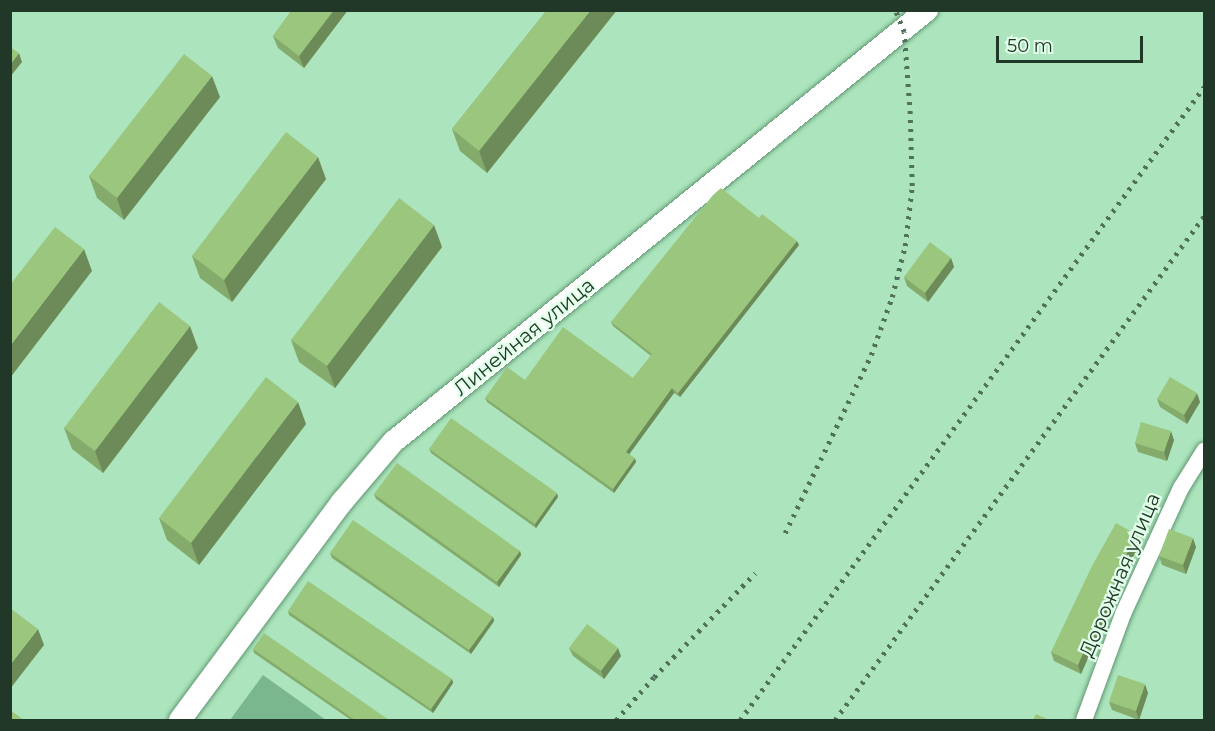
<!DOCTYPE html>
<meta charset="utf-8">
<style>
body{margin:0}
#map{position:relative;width:1215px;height:731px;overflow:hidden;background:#ace5bd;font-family:Montserrat,sans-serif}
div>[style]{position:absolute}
.green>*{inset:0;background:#7ab78e}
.roads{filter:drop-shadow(0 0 2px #5f9671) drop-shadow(0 0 2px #5f9671)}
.street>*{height:16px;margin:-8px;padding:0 8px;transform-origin:8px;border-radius:8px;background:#fff}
.secondary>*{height:22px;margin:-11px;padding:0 11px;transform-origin:11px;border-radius:11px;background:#fff}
.rail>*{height:4.5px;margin-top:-2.25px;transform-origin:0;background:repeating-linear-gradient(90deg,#50725b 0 3px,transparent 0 9px)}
.wall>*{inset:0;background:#84aa6c}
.shaded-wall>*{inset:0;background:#6c8b58}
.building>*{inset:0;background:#9ac67e}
span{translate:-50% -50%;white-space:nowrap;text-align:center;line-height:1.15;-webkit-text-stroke:4.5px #e2ffea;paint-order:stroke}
.street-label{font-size:20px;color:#213829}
.frame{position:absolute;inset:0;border:12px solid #213829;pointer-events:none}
.scale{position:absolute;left:996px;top:36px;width:147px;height:27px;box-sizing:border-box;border:3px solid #213829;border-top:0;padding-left:8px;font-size:18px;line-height:21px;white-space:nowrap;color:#213829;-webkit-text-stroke:4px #e2ffea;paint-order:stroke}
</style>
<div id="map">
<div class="green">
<i style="clip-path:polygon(263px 675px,326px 720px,230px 720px)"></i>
</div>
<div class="roads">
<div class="street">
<i style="left:1084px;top:720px;width:113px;rotate:-69.8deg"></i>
<i style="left:1123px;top:614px;width:139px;rotate:-65.3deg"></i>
<i style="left:1181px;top:488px;width:44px;rotate:-58.1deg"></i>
</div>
<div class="secondary">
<i style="left:180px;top:720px;width:272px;rotate:-53.4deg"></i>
<i style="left:342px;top:502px;width:79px;rotate:-49.6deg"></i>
<i style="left:393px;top:442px;width:687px;rotate:-38.97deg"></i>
</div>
</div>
<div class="rail">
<i style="left:785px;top:533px;width:198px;rotate:-64.2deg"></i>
<i style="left:871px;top:355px;width:62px;rotate:-70.1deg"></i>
<i style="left:892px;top:297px;width:53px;rotate:-75.7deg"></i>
<i style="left:905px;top:246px;width:60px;rotate:-83.3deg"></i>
<i style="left:912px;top:186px;width:72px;rotate:-91.6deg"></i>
<i style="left:910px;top:114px;width:82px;rotate:-94.2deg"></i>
<i style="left:904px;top:32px;width:24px;rotate:-112deg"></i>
<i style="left:616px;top:720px;width:57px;rotate:-48.5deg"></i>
<i style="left:654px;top:677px;width:145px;rotate:-45.8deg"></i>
<i style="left:740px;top:720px;width:785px;rotate:-53.76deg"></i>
<i style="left:835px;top:720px;width:625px;rotate:-53.79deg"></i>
</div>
<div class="wall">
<i style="clip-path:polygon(292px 10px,348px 10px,304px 68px,278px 48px,273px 36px)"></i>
<i style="clip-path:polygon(547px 10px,617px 10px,487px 173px,460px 151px,452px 129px)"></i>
<i style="clip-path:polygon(220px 97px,124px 220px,97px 198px,89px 176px)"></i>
<i style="clip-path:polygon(326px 179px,232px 302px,200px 278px,192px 256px)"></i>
<i style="clip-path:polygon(759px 218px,799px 245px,680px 397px,674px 393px,629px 454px,636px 462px,614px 493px,487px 402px,485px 398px,525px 380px,633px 378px,651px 356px,613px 326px,611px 322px)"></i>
<i style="clip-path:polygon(442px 247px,335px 388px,299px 362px,291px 340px)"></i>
<i style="clip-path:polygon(951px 258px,954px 267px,928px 302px,907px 286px,904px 277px)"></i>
<i style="clip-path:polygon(198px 348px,103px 473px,72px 449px,64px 428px)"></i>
<i style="clip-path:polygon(1157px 399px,1200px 402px,1187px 424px,1160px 407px)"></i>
<i style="clip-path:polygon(306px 424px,199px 565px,167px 540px,159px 518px)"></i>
<i style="clip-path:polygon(1174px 440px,1167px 461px,1138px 452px,1135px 443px)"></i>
<i style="clip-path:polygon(429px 449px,558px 497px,536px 528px,431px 453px)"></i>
<i style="clip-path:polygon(374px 494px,520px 551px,521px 555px,499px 587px,376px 499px)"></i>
<i style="clip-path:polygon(1140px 544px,1117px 586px,1118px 590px,1081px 674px,1054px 661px,1051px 652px)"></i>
<i style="clip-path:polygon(1196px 547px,1186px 574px,1162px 565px,1159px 556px)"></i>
<i style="clip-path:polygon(330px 553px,493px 617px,494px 621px,471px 654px,332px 558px)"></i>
<i style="clip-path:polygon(288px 611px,452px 679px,453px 683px,433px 713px,289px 615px)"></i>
<i style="clip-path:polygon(569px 648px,621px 656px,604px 679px,573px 656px)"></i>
<i style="clip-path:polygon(253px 649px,389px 720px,351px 720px,254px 653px)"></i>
<i style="clip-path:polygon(1148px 693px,1139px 720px,1112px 710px,1109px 702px)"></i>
</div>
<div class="shaded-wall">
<i style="clip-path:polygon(334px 10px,348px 10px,304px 68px,299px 56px)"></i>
<i style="clip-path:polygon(591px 10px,617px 10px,487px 173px,479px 151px)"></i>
<i style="clip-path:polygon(19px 53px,22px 62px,10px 77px,10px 65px)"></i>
<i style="clip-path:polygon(212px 76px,220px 97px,124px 220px,117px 198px)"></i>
<i style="clip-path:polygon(318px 157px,326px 179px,232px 302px,224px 280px)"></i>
<i style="clip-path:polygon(434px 225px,442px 247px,335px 388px,327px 366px)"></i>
<i style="clip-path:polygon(797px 241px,799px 245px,680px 397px,678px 393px)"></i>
<i style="clip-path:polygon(84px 249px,92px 271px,10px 378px,10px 346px)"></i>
<i style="clip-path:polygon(951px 258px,954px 267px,928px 302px,925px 293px)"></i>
<i style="clip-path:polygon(190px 326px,198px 348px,103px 473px,95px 451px)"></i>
<i style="clip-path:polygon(672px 388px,674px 393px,628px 456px,626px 452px)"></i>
<i style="clip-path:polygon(1197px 393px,1200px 402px,1187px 424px,1184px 415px)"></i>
<i style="clip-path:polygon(298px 402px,306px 424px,199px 565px,191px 543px)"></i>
<i style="clip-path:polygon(1171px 431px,1174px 440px,1167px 461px,1164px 452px)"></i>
<i style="clip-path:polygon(635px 458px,636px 462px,614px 493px,613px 489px)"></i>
<i style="clip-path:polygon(557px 493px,558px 497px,536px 528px,535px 524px)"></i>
<i style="clip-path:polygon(1137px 535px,1140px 544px,1117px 586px,1118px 590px,1081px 674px,1078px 665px,1112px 580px)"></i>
<i style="clip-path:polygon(1193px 538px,1196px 547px,1186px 574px,1183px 565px)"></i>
<i style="clip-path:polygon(520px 551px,521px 555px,499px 587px,497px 582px)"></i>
<i style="clip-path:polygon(493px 617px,494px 621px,471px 654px,469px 650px)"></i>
<i style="clip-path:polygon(38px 629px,44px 645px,10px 689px,10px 665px)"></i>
<i style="clip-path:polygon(618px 648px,621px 656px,604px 679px,601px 671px)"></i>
<i style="clip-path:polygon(452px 679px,453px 683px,433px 713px,431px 709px)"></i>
<i style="clip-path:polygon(1145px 684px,1148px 693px,1139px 720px,1136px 711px)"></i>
</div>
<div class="building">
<i style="clip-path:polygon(292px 10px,334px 10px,299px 56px,273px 36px)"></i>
<i style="clip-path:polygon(547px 10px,591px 10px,479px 151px,452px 129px)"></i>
<i style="clip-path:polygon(10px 47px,19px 53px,10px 65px)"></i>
<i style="clip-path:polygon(184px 54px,212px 76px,117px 198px,89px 176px)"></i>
<i style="clip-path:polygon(286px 132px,318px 157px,224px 280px,192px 256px)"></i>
<i style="clip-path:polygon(721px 188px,759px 218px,762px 214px,797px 241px,678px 393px,672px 388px,626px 452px,635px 458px,613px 489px,485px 398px,507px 367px,525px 380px,563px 327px,633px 378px,652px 354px,611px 322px,713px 195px)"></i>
<i style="clip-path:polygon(399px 198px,434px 225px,327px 366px,291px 340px)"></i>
<i style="clip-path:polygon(55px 227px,84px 249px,10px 346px,10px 285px)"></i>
<i style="clip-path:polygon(930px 242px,951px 258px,925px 293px,904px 277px)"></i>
<i style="clip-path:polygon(159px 302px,190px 326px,95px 451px,64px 428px)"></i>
<i style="clip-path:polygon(266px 377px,298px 402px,191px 543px,159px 518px)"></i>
<i style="clip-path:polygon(1170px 377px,1197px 393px,1184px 415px,1157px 399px)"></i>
<i style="clip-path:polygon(451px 418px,557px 493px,535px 524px,429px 449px)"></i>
<i style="clip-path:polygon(1141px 422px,1171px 431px,1164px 452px,1135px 443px)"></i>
<i style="clip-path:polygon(397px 463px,520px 551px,497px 582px,374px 494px)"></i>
<i style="clip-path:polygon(353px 520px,493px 617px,469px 650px,330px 553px)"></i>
<i style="clip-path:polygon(1116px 523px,1137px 535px,1112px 580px,1115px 581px,1078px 665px,1051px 652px,1092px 566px)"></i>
<i style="clip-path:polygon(1169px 529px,1193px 538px,1183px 565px,1159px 556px)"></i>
<i style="clip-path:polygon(308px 581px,452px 679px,431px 709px,288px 611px)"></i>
<i style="clip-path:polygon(10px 608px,38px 629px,10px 665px)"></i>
<i style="clip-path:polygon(587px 624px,618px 648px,601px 671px,569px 648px)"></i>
<i style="clip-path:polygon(264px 633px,389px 720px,355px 720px,253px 649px)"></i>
<i style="clip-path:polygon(1118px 675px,1145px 684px,1136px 711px,1109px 702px)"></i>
<i style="clip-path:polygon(10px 710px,24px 720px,10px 720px)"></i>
<i style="clip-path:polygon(1036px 714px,1049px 720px,1033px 720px)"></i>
</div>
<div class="street-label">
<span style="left:524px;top:337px;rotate:-39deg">Линейная улица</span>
<span style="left:1120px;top:575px;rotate:-67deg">Дорожная улица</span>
</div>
<div class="frame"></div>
<div class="scale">50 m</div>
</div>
